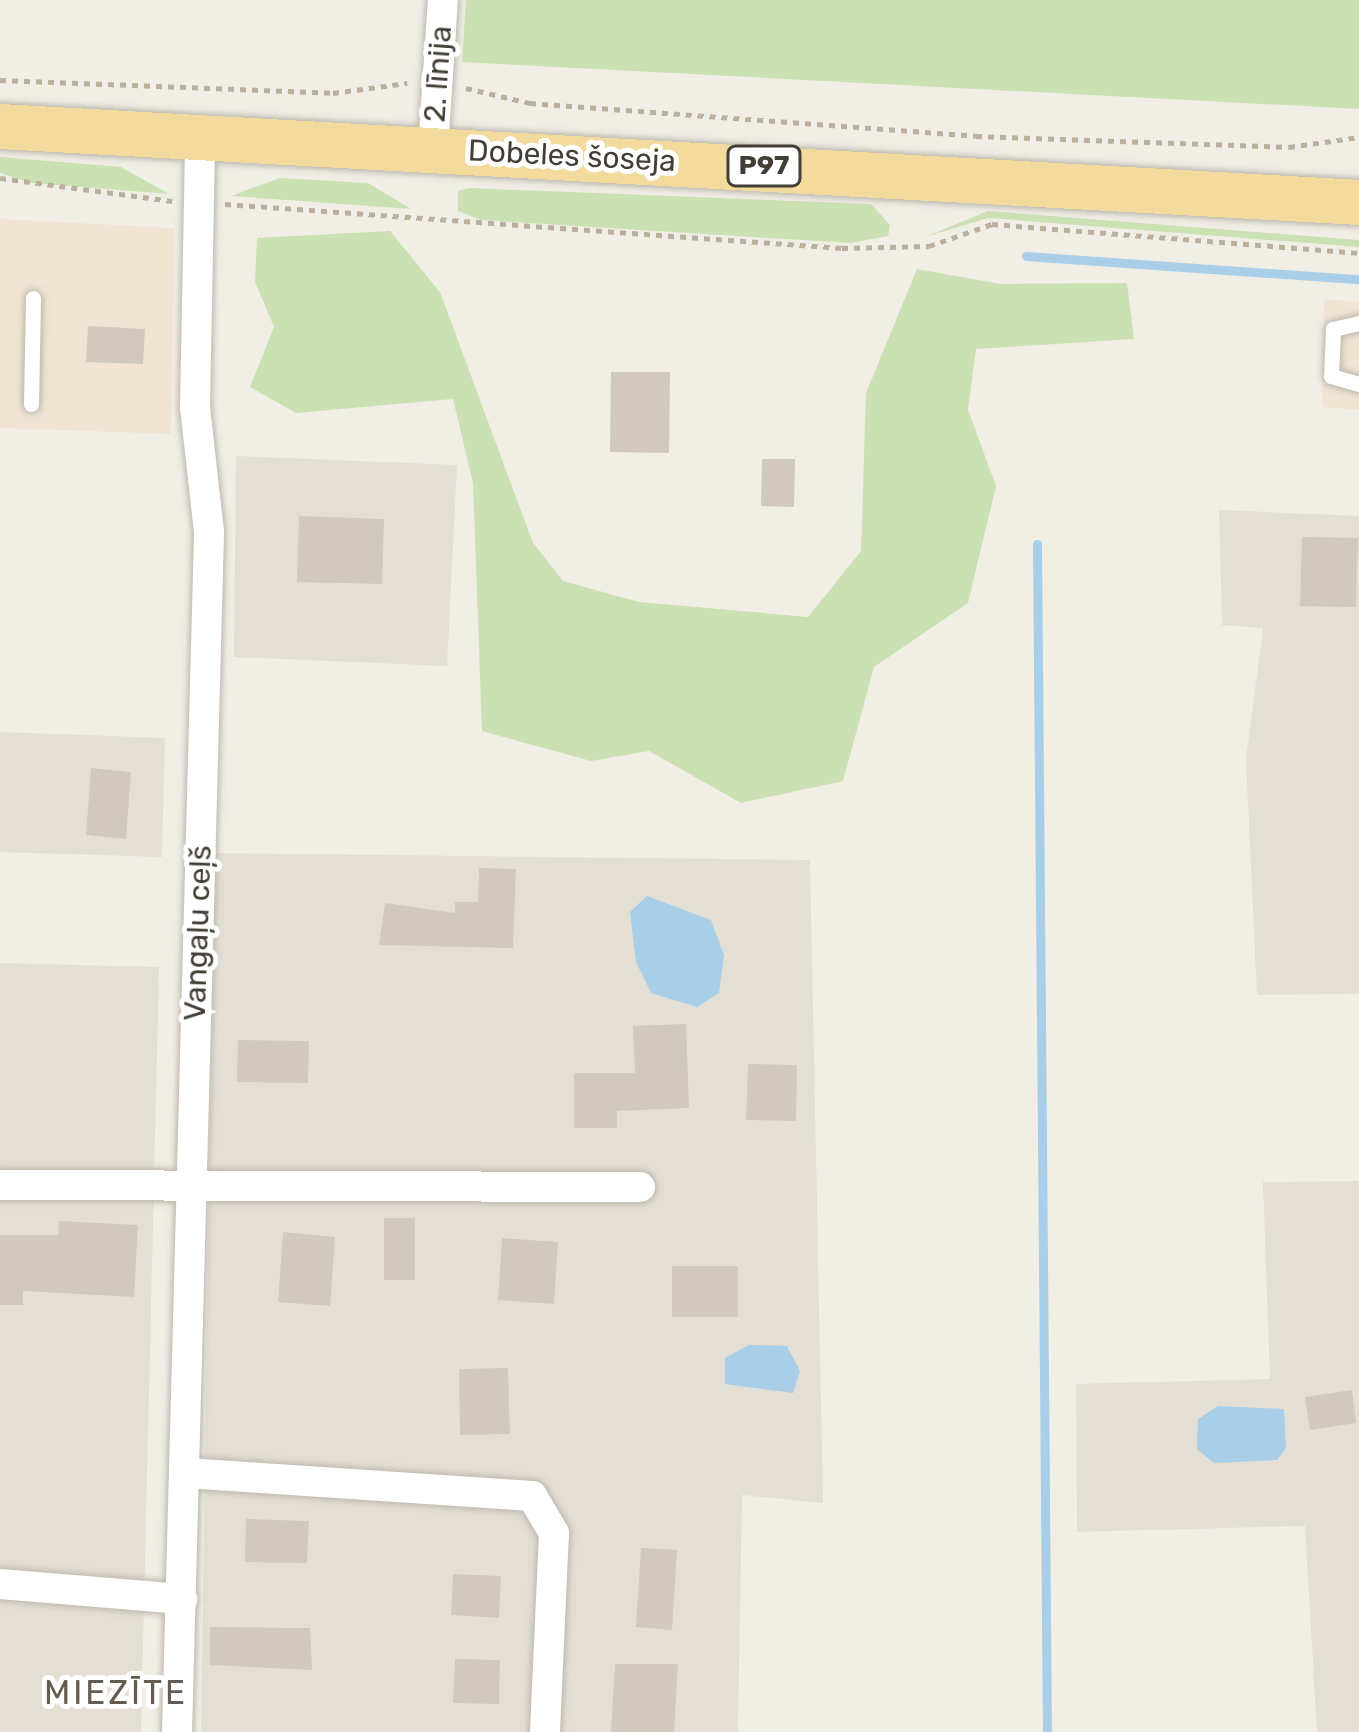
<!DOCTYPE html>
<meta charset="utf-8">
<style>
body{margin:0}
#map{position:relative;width:1359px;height:1732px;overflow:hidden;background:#f1eee6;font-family:Rubik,sans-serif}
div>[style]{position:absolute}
.residential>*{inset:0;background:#e4dfd5}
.commercial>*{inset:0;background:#f1e4d3}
.green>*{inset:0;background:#cce1b3}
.water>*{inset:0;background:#a9cee7}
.stream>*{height:9px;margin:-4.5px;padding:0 4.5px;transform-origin:4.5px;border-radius:4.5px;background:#a9cee7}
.building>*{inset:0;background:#d1c9bd}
.path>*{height:4.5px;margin-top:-2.25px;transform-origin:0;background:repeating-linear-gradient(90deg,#bbb09d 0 6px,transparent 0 12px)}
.roads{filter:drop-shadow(0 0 3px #beb8ad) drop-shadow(0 0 3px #beb8ad)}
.lane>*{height:15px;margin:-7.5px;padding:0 7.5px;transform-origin:7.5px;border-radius:7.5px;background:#fff}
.street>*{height:30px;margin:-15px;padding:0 15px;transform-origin:15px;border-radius:15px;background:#fff}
.primary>*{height:45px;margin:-22.5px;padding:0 22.5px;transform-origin:22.5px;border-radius:22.5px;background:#f3da9d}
span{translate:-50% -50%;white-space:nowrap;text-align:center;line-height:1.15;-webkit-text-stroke:10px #fff;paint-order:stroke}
.shield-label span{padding:3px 9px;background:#fff;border:3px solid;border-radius:9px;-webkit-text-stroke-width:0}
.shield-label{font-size:27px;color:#433e36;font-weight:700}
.street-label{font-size:30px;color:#433e36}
.neighbourhood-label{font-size:33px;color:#645c4f;letter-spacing:3px}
</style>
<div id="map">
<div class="residential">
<i style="clip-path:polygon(236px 456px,457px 465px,447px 666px,234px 657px)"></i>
<i style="clip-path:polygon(1219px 510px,1359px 516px,1359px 994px,1257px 995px,1246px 760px,1263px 628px,1222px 625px)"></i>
<i style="clip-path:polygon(0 732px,165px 738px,162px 857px,0 852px)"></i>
<i style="clip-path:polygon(214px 853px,810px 860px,823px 1503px,742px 1495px,738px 1732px,201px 1732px)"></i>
<i style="clip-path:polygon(0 963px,159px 967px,141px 1732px,0 1732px)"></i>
<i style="clip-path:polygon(1359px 1181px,1359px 1732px,1317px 1732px,1305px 1526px,1077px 1532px,1076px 1384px,1270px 1379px,1263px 1182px)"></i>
</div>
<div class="commercial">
<i style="clip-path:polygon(0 219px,174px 228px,171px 434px,0 428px)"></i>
<i style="clip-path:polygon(1324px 299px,1359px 302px,1359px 410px,1322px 407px)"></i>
</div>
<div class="green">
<i style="clip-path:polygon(466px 0,1359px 0,1359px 109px,462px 62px)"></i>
<i style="clip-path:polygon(0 157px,121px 167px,169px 194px,32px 183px,0 173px)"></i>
<i style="clip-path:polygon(280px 178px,368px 183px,411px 209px,231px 196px)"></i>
<i style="clip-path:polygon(469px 188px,871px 204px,890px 225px,888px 236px,850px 243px,481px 220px,458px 211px,458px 191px)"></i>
<i style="clip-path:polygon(988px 211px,1359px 240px,1359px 247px,988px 218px,925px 237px)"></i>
<i style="clip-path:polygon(390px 231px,440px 292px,533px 543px,563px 581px,639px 602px,808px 617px,861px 551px,866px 393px,917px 269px,1000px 284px,1127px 283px,1134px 339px,976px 349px,968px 410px,996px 486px,968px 603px,874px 667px,843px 781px,741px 803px,649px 751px,591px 761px,482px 731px,473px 483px,453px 399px,296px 413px,250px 387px,274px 327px,255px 282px,257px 238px)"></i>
</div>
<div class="water">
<i style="clip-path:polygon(647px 896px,711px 920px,724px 955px,719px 993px,697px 1007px,651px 993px,636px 962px,630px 912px)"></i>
<i style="clip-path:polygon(749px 1345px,787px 1346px,800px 1371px,793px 1393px,725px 1384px,725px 1358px)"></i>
<i style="clip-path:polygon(1218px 1406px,1284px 1409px,1286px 1448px,1277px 1460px,1214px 1463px,1197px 1449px,1198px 1419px)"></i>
</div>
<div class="stream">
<i style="left:1026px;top:256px;width:334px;rotate:4deg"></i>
<i style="left:1037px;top:544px;width:1188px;rotate:89.52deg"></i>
</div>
<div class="building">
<i style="clip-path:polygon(88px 326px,145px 329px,143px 364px,86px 362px)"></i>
<i style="clip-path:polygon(611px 372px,670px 372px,669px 453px,610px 452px)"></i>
<i style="clip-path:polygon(762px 459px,795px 459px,794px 507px,761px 506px)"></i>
<i style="clip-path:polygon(299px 516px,384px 519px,382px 584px,297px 582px)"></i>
<i style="clip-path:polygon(1302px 537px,1358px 538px,1356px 607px,1300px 606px)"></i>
<i style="clip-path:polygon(91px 768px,131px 772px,126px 839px,86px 835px)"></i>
<i style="clip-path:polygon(479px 868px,516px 869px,513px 948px,379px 945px,385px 903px,455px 913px,455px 902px,478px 902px)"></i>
<i style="clip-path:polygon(686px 1024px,689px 1108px,617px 1111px,617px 1128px,574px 1128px,574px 1073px,635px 1073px,633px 1026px)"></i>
<i style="clip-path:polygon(238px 1040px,309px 1041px,308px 1083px,237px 1082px)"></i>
<i style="clip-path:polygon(748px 1064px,797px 1065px,796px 1121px,746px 1120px)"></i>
<i style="clip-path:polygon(384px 1218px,415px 1218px,415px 1280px,384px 1280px)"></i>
<i style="clip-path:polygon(59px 1221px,138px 1225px,134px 1297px,23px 1291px,23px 1305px,0 1305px,0 1235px,58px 1235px)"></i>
<i style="clip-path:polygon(283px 1232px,335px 1237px,330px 1306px,278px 1302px)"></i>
<i style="clip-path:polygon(502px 1238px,558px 1242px,554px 1304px,498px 1300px)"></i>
<i style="clip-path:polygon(672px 1266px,738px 1266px,738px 1317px,672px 1317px)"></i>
<i style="clip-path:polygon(508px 1368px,510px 1434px,460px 1435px,459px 1369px)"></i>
<i style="clip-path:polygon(1352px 1390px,1356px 1423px,1310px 1430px,1305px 1397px)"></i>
<i style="clip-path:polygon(246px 1519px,309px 1521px,307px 1563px,245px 1562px)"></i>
<i style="clip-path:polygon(641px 1548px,677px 1550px,672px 1630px,636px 1627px)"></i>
<i style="clip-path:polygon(453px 1574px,501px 1576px,499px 1618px,451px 1615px)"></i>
<i style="clip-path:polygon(210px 1627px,310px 1628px,312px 1670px,210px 1665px)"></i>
<i style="clip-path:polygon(455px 1659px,500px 1660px,499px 1704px,453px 1703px)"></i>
<i style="clip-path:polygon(615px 1664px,678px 1664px,674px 1732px,611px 1732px)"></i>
</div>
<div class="path">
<i style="left:0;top:80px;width:333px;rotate:2.2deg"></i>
<i style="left:333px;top:93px;width:75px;rotate:-7.7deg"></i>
<i style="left:466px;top:88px;width:66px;rotate:13.2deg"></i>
<i style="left:530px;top:103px;width:447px;rotate:4.2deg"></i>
<i style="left:976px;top:136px;width:313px;rotate:2deg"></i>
<i style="left:1289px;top:147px;width:71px;rotate:-8.1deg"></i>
<i style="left:0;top:178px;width:174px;rotate:7.6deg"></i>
<i style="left:225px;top:204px;width:619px;rotate:4.08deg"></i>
<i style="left:842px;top:248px;width:87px;rotate:-1.3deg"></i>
<i style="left:929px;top:246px;width:67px;rotate:-19.2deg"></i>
<i style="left:992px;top:224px;width:368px;rotate:4.5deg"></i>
</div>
<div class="roads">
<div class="lane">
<i style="left:1359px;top:323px;width:27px;rotate:167deg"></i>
<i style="left:1333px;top:329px;width:47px;rotate:92.4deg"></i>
<i style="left:1331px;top:376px;width:29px;rotate:16deg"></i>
<i style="left:31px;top:404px;width:106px;rotate:-88.9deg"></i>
</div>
<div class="street">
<i style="left:433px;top:149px;width:149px;rotate:-86.2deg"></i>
<i style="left:0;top:1185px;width:640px;rotate:0.18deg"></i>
<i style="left:186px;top:1473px;width:347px;rotate:3.8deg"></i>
<i style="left:532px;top:1496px;width:43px;rotate:59.3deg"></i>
<i style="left:554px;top:1533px;width:199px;rotate:92.6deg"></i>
<i style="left:0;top:1584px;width:183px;rotate:4.7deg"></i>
<i style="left:177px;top:1732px;width:1200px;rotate:-88.47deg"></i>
<i style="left:209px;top:532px;width:125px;rotate:-96.4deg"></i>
<i style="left:195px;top:408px;width:272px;rotate:-88.9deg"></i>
</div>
<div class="primary">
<i style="left:0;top:126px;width:1361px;rotate:3.2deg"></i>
</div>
</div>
<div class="shield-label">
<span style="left:764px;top:166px">P97</span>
</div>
<div class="street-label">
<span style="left:438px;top:74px;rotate:-86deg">2. līnija</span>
<span style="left:572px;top:156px;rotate:3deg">Dobeles šoseja</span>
<span style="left:198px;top:933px;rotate:-88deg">Vangaļu ceļš</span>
</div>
<div class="neighbourhood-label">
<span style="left:116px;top:1693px">MIEZĪTE</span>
</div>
</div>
